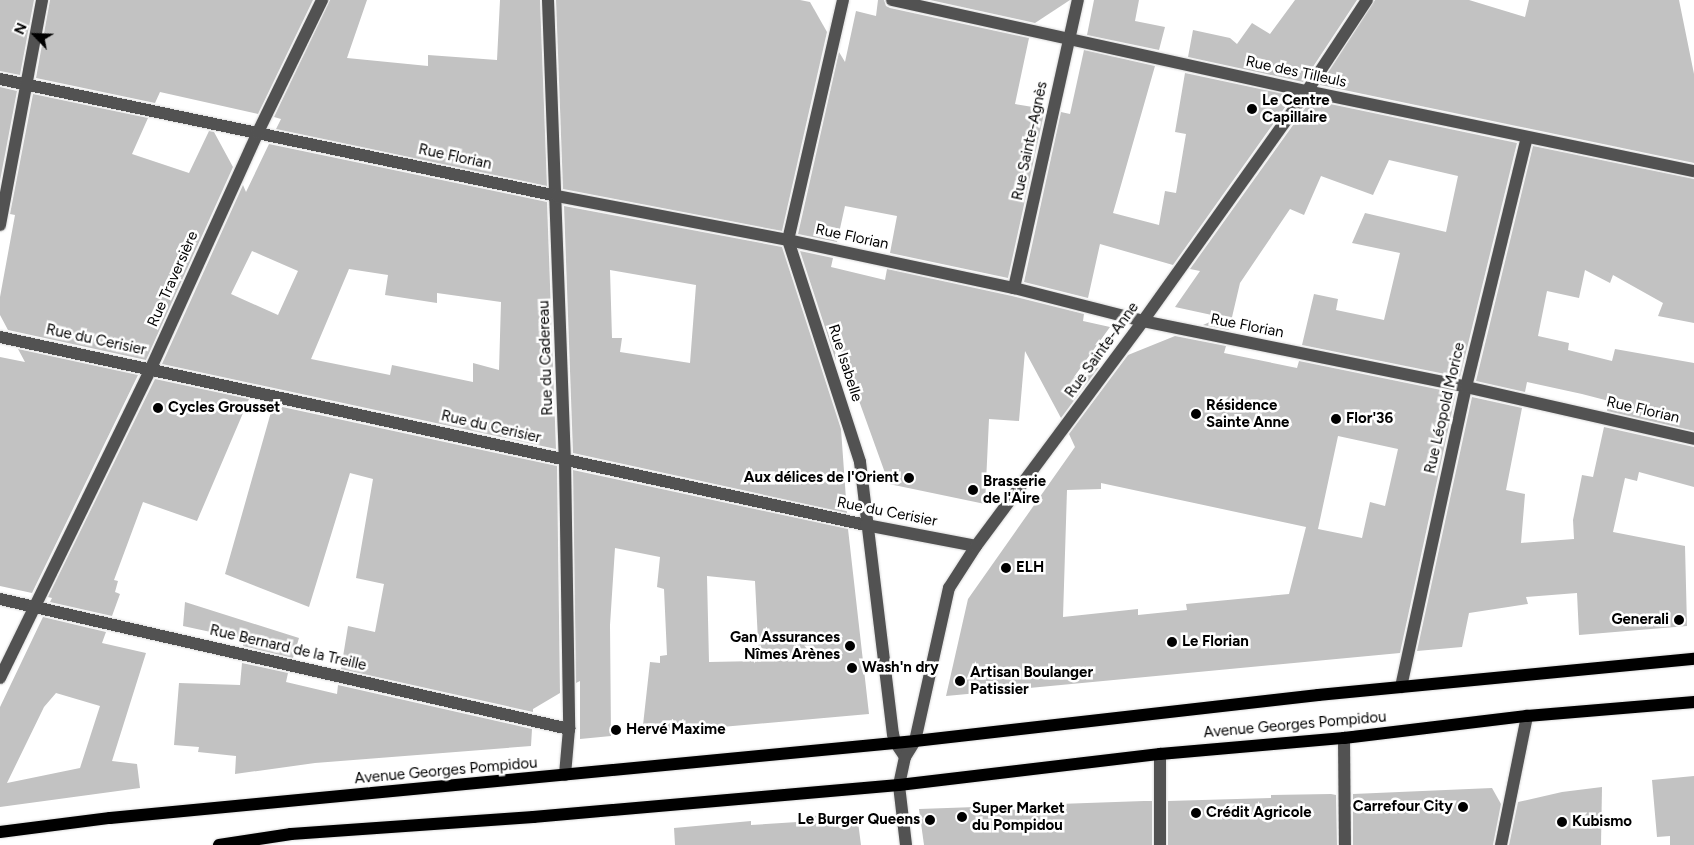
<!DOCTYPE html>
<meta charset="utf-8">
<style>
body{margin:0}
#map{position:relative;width:1694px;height:845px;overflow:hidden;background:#fff;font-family:Figtree,sans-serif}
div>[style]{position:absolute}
.building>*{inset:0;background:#c2c2c2}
.roads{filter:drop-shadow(0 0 1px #dbdbdb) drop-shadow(0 0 1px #dbdbdb)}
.minor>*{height:12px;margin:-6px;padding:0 6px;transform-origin:6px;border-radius:6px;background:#525252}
.major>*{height:12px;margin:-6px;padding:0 6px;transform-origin:6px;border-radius:6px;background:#000}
.dots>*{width:14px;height:14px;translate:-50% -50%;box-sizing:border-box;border:2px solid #fff;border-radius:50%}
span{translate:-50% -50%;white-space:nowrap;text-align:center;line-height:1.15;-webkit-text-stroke:5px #fff;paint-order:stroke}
.street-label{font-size:15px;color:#000}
.poi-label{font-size:15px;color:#000;font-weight:700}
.left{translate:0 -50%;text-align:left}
.right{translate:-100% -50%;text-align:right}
.north{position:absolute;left:10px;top:10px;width:50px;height:50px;-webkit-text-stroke:4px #fff;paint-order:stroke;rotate:294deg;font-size:14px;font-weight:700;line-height:20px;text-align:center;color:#000}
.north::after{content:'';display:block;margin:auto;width:18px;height:22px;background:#000;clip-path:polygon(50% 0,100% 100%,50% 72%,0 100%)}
</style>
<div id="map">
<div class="building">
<i style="clip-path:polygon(0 0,34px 0,20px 75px,0 71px)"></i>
<i style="clip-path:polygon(50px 0,313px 0,258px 114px,160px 92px,155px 103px,36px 78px)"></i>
<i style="clip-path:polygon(330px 0,367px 0,347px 58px,428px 66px,428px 55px,497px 60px,500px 0,540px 0,547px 186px,276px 129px,281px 119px,274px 117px)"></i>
<i style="clip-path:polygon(556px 0,800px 0,810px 2px,827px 32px,782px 231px,563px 189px)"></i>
<i style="clip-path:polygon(878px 0,884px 0,886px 6px,890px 8px,1029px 38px,1015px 104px,1045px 109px,1008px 278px,890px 253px,897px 216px,845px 206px,837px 242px,798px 234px,839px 52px,845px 62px,856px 11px,876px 16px)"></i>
<i style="clip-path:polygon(930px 0,1070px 0,1035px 23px)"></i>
<i style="clip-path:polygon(1094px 0,1139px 0,1135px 21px,1165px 27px,1159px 50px,1087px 35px)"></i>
<i style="clip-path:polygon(1295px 0,1357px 0,1303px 82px,1188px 57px,1193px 30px,1230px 38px,1237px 44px,1252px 23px,1270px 34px)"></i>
<i style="clip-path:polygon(1375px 0,1469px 0,1525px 17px,1529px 0,1679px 0,1694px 74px,1694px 163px,1320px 85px)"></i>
<i style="clip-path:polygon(1084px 50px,1155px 66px,1113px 213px,1159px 225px,1165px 191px,1176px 193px,1186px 134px,1175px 132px,1185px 73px,1293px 96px,1173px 265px,1100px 244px,1088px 298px,1024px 282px,1061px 112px,1070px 114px)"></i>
<i style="clip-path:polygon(0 87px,17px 91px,0 181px)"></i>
<i style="clip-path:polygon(33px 94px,148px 118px,132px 154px,189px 173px,209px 131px,214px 132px,233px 167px,146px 360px,8px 330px,0 315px,0 297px,15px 215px,10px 214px)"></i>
<i style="clip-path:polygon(1311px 100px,1517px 143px,1460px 377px,1302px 345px,1314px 294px,1338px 299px,1336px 310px,1384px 320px,1400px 253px,1352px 243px,1365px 213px,1446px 232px,1458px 176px,1389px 160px,1373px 195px,1321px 176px,1304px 215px,1290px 209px,1240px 283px,1229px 330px,1203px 325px,1221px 317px,1175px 307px,1200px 271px,1190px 269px)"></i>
<i style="clip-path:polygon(evenodd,269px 144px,547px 202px,556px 449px,162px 364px,243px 185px,246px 192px,269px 144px,252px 251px,298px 271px,278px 315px,231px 294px,252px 251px,269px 144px,349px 269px,388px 275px,385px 295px,437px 303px,437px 293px,501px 302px,499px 370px,473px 363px,473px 382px,392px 365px,390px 375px,311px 359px,349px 269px)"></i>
<i style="clip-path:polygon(1533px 146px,1694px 179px,1694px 323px,1658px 316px,1663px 303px,1613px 275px,1610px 283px,1585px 270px,1579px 298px,1547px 291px,1538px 336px,1569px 343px,1568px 350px,1612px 361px,1615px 349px,1694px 363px,1694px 431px,1607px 411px,1609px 401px,1582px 394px,1527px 382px,1525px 392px,1476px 381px)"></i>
<i style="clip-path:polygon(evenodd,564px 206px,782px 247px,841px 429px,847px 513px,573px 453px,564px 206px,610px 270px,696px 285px,690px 363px,620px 352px,622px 338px,612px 338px,610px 270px)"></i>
<i style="clip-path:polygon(800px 251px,833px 258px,831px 267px,885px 280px,887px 269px,1012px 296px,1084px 314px,1083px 321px,1110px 327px,1074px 377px,1099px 367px,1061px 418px,1025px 351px,1019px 421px,989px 419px,985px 504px,889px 484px,836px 337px,834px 338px,836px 361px)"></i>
<i style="clip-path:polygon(evenodd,1175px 336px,1226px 346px,1224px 353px,1297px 368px,1299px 361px,1456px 393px,1400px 653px,946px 696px,968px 599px,1075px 447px,1069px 434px,1128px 355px,1175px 336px,1338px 436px,1398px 449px,1385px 506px,1370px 502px,1362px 538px,1318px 529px,1338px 436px,1175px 336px,1101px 483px,1306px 527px,1289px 594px,1186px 604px,1187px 610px,1138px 615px,1138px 609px,1063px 617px,1067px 490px,1101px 489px,1101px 483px)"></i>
<i style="clip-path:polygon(18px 349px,138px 375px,32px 593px,0 586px,0 357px,25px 362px)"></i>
<i style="clip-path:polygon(155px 379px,249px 399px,197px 521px,143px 502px,114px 580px,118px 581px,115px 592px,120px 594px,112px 616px,50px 602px,52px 598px,48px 597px)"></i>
<i style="clip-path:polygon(1472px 397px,1522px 408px,1506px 490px,1525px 494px,1521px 543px,1574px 539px,1573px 520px,1582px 475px,1593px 477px,1604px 427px,1694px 447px,1694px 487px,1639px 472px,1637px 481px,1625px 478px,1613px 532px,1685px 546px,1687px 626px,1579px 635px,1577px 593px,1526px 597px,1528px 604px,1469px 613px,1462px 647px,1417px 651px)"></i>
<i style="clip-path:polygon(273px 405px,557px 466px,560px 693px,533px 709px,533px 712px,341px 669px,348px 626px,375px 632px,384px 584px,356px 578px,373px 479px,350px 473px,309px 607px,225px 574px)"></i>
<i style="clip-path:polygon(evenodd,573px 470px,848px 529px,869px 714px,642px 734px,650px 662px,660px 663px,660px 656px,667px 655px,664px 589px,657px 587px,660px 557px,615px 548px,610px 625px,611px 736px,580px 739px,580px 681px,576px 683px,573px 470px,707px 576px,755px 581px,759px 661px,709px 662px,707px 576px)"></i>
<i style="clip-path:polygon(185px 602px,299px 638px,293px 658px,243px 646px,243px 639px,183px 626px)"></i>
<i style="clip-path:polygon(evenodd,43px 617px,106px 632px,102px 643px,146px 653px,112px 761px,137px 764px,140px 788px,0 807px,0 707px,43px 617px,56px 693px,100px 706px,80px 768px,7px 783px,44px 707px,56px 693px)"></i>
<i style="clip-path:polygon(242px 663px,288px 673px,286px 682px,337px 694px,338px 685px,532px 729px,531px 746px,315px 763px,235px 774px,236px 756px,198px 752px,199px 747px,174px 745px,179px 683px,240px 685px)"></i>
<i style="clip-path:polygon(1694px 776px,1694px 845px,1670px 845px,1670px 836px,1657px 837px,1652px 780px)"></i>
<i style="clip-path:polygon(1602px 787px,1601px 845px,1509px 845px,1518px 802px,1562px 792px)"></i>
<i style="clip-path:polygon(1492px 788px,1501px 804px,1493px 845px,1353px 845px,1353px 794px)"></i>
<i style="clip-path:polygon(1331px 794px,1336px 795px,1337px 845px,1168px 845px,1168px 801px,1271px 798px,1271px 795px)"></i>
<i style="clip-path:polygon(1144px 801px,1152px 801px,1152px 845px,924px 845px,919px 809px)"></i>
<i style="clip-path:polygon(857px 814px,861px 845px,675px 845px,674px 828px,751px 821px,751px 825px,813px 821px,813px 816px)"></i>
</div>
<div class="roads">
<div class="minor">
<i style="left:548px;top:0;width:460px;rotate:87.9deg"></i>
<i style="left:565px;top:460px;width:269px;rotate:89.1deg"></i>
<i style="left:569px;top:729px;width:46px;rotate:95deg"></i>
<i style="left:843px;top:0;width:246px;rotate:102.9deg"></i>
<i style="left:788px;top:240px;width:233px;rotate:72deg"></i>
<i style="left:860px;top:462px;width:274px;rotate:83.1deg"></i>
<i style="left:893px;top:734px;width:8px;rotate:76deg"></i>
<i style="left:895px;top:742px;width:18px;rotate:56deg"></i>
<i style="left:892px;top:0;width:425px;rotate:12.4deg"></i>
<i style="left:1307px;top:91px;width:395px;rotate:11.7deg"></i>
<i style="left:0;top:79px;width:569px;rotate:11.86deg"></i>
<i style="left:557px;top:196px;width:235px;rotate:10.8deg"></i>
<i style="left:788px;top:240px;width:231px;rotate:12deg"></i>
<i style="left:1014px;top:288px;width:133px;rotate:14.3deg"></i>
<i style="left:1143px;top:321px;width:330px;rotate:11.5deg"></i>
<i style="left:1466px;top:387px;width:234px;rotate:12.8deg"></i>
<i style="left:0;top:225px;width:229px;rotate:-79.4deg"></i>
<i style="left:1014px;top:288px;width:295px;rotate:-77.5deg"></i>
<i style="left:0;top:337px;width:886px;rotate:12.25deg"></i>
<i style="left:866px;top:525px;width:112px;rotate:10.8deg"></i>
<i style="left:0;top:599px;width:584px;rotate:12.87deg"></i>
<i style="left:0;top:678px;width:345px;rotate:-64deg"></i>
<i style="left:151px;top:368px;width:259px;rotate:-65.6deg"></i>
<i style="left:258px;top:132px;width:147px;rotate:-64.1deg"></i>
<i style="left:1401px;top:687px;width:307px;rotate:-77.8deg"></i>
<i style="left:1466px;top:387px;width:257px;rotate:-76.3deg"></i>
<i style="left:1344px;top:738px;width:107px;rotate:89.5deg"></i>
<i style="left:906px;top:845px;width:60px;rotate:-96.7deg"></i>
<i style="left:899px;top:785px;width:29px;rotate:-78deg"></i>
<i style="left:905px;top:757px;width:19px;rotate:-58deg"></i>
<i style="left:915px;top:741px;width:157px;rotate:-77.5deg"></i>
<i style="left:949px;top:588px;width:50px;rotate:-57.3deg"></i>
<i style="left:976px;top:546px;width:280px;rotate:-53.4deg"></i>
<i style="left:1143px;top:321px;width:282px;rotate:-54.5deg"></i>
<i style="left:1307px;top:91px;width:109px;rotate:-56.6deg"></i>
<i style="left:1160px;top:845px;width:91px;rotate:-90deg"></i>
<i style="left:1501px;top:845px;width:132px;rotate:-78.6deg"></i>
</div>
<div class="major">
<i style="left:0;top:832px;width:111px;rotate:-7.3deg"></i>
<i style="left:110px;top:818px;width:809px;rotate:-5.46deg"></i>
<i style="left:915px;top:741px;width:406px;rotate:-6.5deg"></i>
<i style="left:1318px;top:695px;width:378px;rotate:-5.5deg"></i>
<i style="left:219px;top:845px;width:73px;rotate:-8.7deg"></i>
<i style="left:291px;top:834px;width:243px;rotate:-4deg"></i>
<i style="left:533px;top:817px;width:367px;rotate:-5deg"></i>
<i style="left:899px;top:785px;width:263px;rotate:-6.8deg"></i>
<i style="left:1160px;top:754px;width:185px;rotate:-5deg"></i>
<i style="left:1344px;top:738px;width:184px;rotate:-6.9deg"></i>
<i style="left:1527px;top:716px;width:168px;rotate:-4.8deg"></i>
</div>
</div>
<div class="dots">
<i style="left:1252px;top:109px;background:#000"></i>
<i style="left:158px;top:408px;background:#000"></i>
<i style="left:1196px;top:414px;background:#000"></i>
<i style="left:1336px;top:419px;background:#000"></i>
<i style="left:909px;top:478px;background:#000"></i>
<i style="left:973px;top:490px;background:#000"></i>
<i style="left:1006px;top:568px;background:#000"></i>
<i style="left:1679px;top:620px;background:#000"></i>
<i style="left:1172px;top:642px;background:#000"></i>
<i style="left:850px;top:646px;background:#000"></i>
<i style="left:852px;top:668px;background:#000"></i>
<i style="left:960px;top:681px;background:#000"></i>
<i style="left:616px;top:730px;background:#000"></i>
<i style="left:1463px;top:807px;background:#000"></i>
<i style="left:1196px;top:813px;background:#000"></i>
<i style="left:962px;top:817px;background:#000"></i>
<i style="left:930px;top:820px;background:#000"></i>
<i style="left:1562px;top:822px;background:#000"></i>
</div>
<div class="street-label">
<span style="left:1296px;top:72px;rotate:12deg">Rue des Tilleuls</span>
<span style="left:1030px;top:141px;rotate:-78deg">Rue Sainte-Agnès</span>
<span style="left:455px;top:157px;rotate:12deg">Rue Florian</span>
<span style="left:852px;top:237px;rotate:12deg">Rue Florian</span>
<span style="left:173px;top:279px;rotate:-66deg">Rue Traversière</span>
<span style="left:1247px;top:326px;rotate:11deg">Rue Florian</span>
<span style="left:96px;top:340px;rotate:12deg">Rue du Cerisier</span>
<span style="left:1102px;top:350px;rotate:-54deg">Rue Sainte-Anne</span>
<span style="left:546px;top:358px;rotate:-92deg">Rue du Cadereau</span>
<span style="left:845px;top:363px;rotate:72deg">Rue Isabelle</span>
<span style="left:1445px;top:408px;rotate:-77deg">Rue Léopold Morice</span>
<span style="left:1643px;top:410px;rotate:13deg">Rue Florian</span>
<span style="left:491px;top:427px;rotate:13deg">Rue du Cerisier</span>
<span style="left:887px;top:512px;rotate:11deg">Rue du Cerisier</span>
<span style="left:288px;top:648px;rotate:13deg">Rue Bernard de la Treille</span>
<span style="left:1295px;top:725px;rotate:-5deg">Avenue Georges Pompidou</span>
<span style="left:446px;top:771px;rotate:-5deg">Avenue Georges Pompidou</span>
</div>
<div class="poi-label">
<span class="left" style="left:1262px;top:109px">Le Centre<br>Capillaire</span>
<span class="left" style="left:1206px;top:414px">Résidence<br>Sainte Anne</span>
<span class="left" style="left:168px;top:408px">Cycles Grousset</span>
<span class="left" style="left:1346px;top:419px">Flor'36</span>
<span class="right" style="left:899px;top:478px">Aux délices de l'Orient</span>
<span class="left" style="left:983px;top:490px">Brasserie<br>de l'Aire</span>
<span class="left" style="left:1016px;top:568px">ELH</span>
<span class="right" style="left:1669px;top:620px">Generali</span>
<span class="right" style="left:840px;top:646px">Gan Assurances<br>Nîmes Arènes</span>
<span class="left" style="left:1182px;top:642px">Le Florian</span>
<span class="left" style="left:862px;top:668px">Wash'n dry</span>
<span class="left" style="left:970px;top:681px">Artisan Boulanger<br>Patissier</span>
<span class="left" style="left:626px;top:730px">Hervé Maxime</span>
<span class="right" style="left:1453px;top:807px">Carrefour City</span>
<span class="left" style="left:972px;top:817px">Super Market<br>du Pompidou</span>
<span class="left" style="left:1206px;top:813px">Crédit Agricole</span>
<span class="right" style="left:920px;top:820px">Le Burger Queens</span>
<span class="left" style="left:1572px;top:822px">Kubismo</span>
</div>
<div class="north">N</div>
</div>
